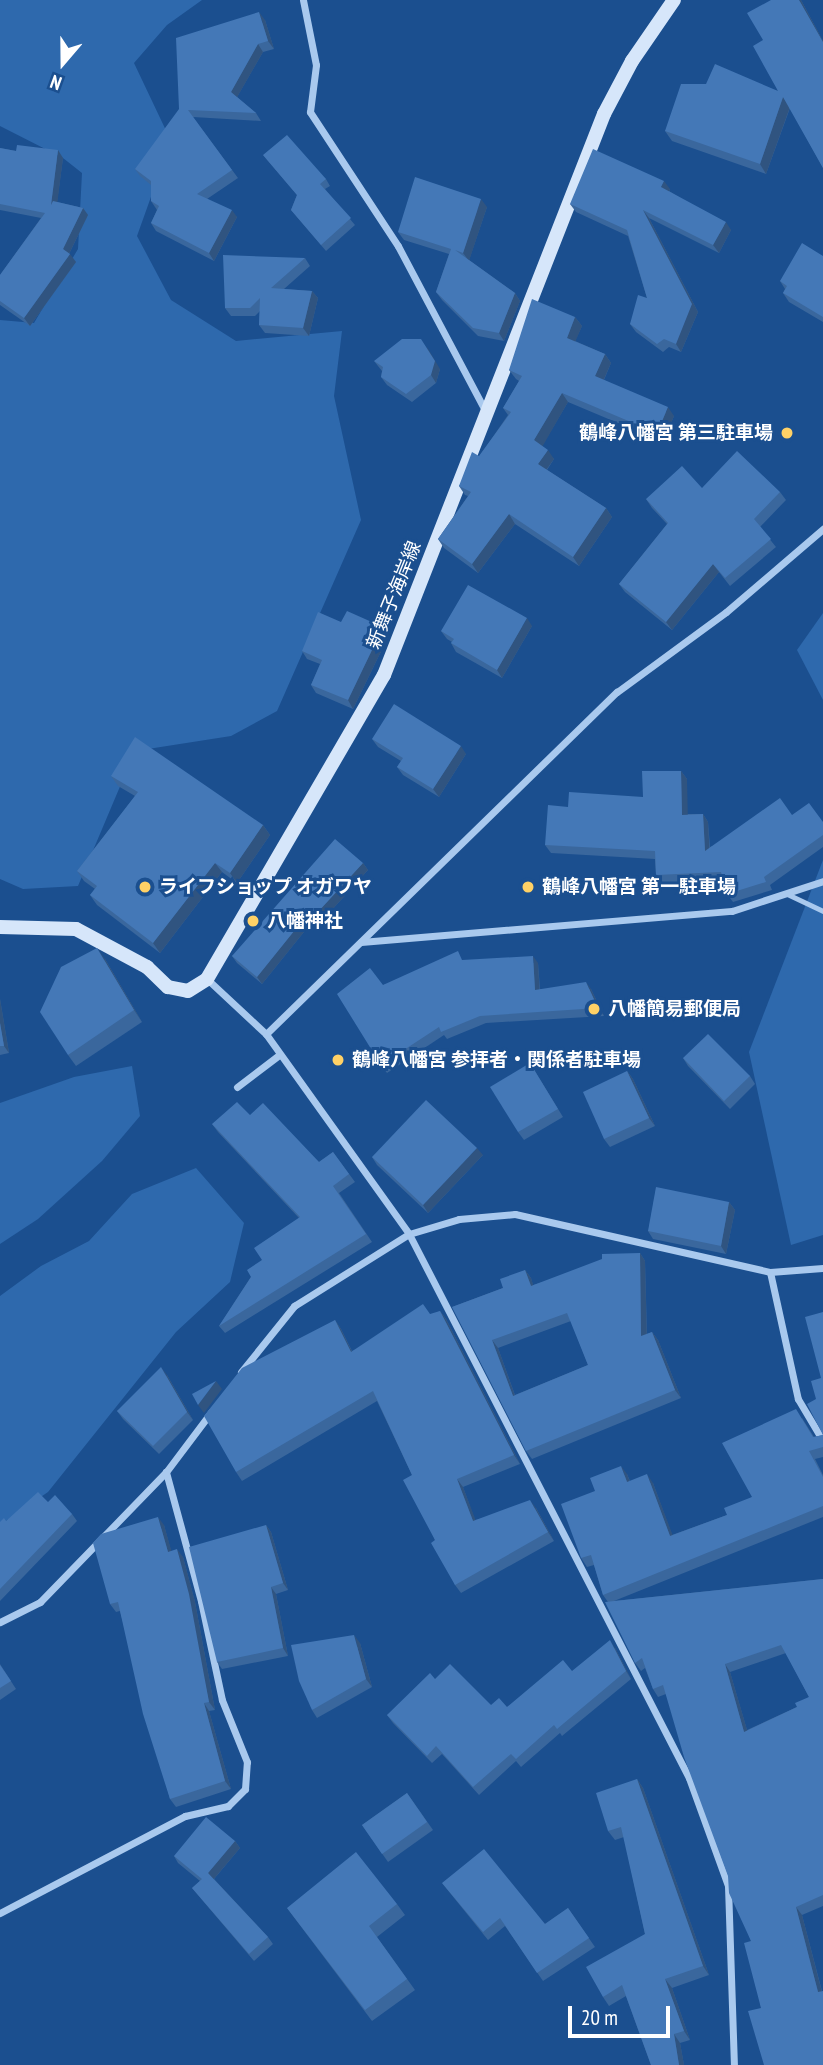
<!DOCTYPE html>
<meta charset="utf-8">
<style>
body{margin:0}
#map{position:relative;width:823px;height:2065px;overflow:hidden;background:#1b4f8f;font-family:"PT Sans Narrow","Noto Sans JP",sans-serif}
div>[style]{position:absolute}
.green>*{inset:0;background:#2e69ad}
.service>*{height:5px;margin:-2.5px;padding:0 2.5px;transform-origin:2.5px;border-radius:2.5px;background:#a9c9ee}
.minor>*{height:7px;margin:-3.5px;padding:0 3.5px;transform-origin:3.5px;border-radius:3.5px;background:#a9c9ee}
.secondary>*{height:14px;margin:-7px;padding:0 7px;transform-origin:7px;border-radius:7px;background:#d6e6fa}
.wall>*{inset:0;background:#3a679d}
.shaded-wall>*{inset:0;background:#305480}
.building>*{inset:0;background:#4478b7}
.dots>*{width:19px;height:19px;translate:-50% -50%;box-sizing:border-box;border:4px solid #1b4f8f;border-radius:50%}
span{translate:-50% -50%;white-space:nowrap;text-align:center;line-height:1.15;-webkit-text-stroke:6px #1b4f8f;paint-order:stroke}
.poi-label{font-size:19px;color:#fff;font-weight:700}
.right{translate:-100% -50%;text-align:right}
.left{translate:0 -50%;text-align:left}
.street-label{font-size:19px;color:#fff}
.north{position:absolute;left:28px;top:28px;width:70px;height:70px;-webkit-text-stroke:5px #1b4f8f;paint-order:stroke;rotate:200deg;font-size:19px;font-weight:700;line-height:28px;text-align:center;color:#fff}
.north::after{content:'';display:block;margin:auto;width:24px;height:32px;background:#fff;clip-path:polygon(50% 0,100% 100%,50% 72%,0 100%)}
.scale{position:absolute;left:568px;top:2006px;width:102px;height:32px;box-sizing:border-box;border:4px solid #fff;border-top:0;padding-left:9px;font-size:21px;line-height:24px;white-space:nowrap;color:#fff;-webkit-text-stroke:5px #1b4f8f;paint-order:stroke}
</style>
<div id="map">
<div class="green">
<i style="clip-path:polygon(0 0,202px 0,167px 25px,134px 63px,171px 141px,137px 236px,171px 300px,236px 341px,342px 331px,334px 396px,361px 520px,277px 711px,231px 736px,135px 751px,78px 886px,23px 889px,0 879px,0 320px,34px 323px,78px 249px,82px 173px,63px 158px,0 126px)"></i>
<i style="clip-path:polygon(823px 613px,823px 700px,797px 650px)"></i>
<i style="clip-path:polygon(823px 860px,823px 1235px,791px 1245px,749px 1052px)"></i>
<i style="clip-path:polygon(132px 1066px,140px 1116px,102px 1161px,38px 1219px,0 1244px,0 1103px,74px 1077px)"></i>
<i style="clip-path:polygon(196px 1168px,244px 1223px,230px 1282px,176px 1332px,48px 1492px,0 1525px,0 1296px,41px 1266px,89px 1241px,132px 1194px)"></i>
</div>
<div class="service">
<i style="left:785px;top:893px;width:42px;rotate:25.3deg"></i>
</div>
<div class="minor">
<i style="left:303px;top:0;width:66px;rotate:78.7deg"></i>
<i style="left:316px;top:65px;width:47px;rotate:97.3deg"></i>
<i style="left:310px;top:112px;width:160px;rotate:56.7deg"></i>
<i style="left:398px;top:246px;width:188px;rotate:62.1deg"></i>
<i style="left:361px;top:942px;width:372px;rotate:-4.8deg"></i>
<i style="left:732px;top:911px;width:96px;rotate:-18.2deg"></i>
<i style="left:207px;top:979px;width:81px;rotate:43deg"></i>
<i style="left:266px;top:1034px;width:246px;rotate:54.4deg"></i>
<i style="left:409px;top:1234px;width:612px;rotate:62.76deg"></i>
<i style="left:689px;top:1778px;width:115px;rotate:70.1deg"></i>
<i style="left:728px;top:1886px;width:179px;rotate:88.1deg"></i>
<i style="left:266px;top:1034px;width:490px;rotate:-44.3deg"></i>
<i style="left:617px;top:692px;width:135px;rotate:-36.3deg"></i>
<i style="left:726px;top:612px;width:128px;rotate:-40.6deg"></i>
<i style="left:237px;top:1087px;width:53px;rotate:-37.3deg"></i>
<i style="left:770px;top:1272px;width:130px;rotate:77.6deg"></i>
<i style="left:798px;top:1399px;width:49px;rotate:59.2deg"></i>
<i style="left:241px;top:1372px;width:85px;rotate:-51.2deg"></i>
<i style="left:294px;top:1306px;width:136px;rotate:-32.1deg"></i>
<i style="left:409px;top:1234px;width:52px;rotate:-16.7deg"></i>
<i style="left:459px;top:1219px;width:56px;rotate:-5.1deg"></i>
<i style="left:515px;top:1214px;width:262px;rotate:12.8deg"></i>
<i style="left:770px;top:1272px;width:53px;rotate:-4.3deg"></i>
<i style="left:0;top:1622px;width:45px;rotate:-26.6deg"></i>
<i style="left:40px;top:1602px;width:181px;rotate:-45.9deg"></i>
<i style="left:166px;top:1472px;width:75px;rotate:-53.1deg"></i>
<i style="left:0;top:1913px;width:209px;rotate:-27.7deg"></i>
<i style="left:185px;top:1816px;width:44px;rotate:-13.1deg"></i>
<i style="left:228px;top:1806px;width:24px;rotate:-45deg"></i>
<i style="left:245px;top:1789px;width:27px;rotate:-86deg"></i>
<i style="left:247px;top:1762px;width:67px;rotate:-112deg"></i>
<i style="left:222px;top:1700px;width:101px;rotate:-102deg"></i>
<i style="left:201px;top:1601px;width:134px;rotate:-105.2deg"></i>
</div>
<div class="secondary">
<i style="left:0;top:927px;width:76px;rotate:1.5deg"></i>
<i style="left:76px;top:929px;width:81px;rotate:28.2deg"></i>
<i style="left:147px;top:967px;width:29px;rotate:44deg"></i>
<i style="left:168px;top:987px;width:20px;rotate:11deg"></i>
<i style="left:188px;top:991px;width:22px;rotate:-32deg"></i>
<i style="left:207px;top:979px;width:352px;rotate:-59.8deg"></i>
<i style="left:384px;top:675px;width:603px;rotate:-68.59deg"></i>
<i style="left:604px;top:114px;width:60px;rotate:-62.2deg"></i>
<i style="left:632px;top:61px;width:74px;rotate:-55.5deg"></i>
</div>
<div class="wall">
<i style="clip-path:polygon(801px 0,823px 41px,823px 168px,790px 108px,766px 174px,672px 141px,665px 131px,706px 84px,778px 91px,763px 40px)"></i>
<i style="clip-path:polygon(265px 20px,274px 49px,263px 52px,237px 97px,256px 113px,261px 121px,193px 117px,238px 178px,207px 199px,237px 217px,214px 261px,156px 231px,151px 223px,157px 210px,151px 201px,151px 185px,140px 176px,135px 169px)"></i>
<i style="clip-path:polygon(0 148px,16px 151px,63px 158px,57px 202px,83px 208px,88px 215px,69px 254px,76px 262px,30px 326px,0 305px,0 275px,41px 218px,0 210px)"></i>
<i style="clip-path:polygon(263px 155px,326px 179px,330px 186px,325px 189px,355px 225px,326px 251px,291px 210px,297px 195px)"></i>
<i style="clip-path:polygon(670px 189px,669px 191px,731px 230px,719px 253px,649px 218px,698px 312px,681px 352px,669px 347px,663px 352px,636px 332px,630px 324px,647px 298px,628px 236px,576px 212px,570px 204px)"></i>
<i style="clip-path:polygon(487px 207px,469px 260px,515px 293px,520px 301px,504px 341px,478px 336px,442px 300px,436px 292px,449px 254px,404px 240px,398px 232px)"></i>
<i style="clip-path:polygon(823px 256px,823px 322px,789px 302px,783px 293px,785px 289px,780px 281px)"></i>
<i style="clip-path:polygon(305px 258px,310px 266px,284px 289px,312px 291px,318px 298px,309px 336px,265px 333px,259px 325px,260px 311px,255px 316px,231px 316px,225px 308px)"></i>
<i style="clip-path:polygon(575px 317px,582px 326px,575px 341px,605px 354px,611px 363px,604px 380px,674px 416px,663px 442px,568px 402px,542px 446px,554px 459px,547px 470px,606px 508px,612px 517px,579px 566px,515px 524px,478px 573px,444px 548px,438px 539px,468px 496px,465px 495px,459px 486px,508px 415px,503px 408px,519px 381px,516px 379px,509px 370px)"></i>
<i style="clip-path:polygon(374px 361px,440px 369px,436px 383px,412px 402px,387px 385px,381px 377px,382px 371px)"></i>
<i style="clip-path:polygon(702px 488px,780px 492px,786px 500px,760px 527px,776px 547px,730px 586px,719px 572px,672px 630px,625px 592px,619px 584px,667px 524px,652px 508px,646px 499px)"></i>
<i style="clip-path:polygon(341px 622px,383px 627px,389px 635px,353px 709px,316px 693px,311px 685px,320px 664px,307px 659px,302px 651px)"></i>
<i style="clip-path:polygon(532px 626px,502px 678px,456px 652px,451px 643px,452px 642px,447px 639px,441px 631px)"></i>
<i style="clip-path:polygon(372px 739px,466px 754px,439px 797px,403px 775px,397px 767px,401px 761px,378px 747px)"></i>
<i style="clip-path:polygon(681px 771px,687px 779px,687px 814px,703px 814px,708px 822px,710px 847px,792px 815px,823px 822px,823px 847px,770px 885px,772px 890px,733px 902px,727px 894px,723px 880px,662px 883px,656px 875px,655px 859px,551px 853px,545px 845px,568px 807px,643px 797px)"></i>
<i style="clip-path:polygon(111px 776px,263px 825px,270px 835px,237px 883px,222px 872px,160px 953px,97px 905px,90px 895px,95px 889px,84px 881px,77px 871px,135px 796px,118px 786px)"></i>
<i style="clip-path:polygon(363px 863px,368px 870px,321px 922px,316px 917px,262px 984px,237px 963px,232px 956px)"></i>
<i style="clip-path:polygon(105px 959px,142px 1022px,76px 1066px,68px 1055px)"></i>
<i style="clip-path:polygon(464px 960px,538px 963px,540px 989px,591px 989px,604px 1016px,486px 1023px,447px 1039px,444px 1035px,387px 1073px,381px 1065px,383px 985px)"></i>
<i style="clip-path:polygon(0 999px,9px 1053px,0 1055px)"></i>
<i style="clip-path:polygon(683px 1058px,750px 1076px,755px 1084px,730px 1109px,688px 1066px)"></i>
<i style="clip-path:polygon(530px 1063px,563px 1117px,524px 1140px,518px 1132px)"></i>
<i style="clip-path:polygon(627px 1071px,633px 1079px,655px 1126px,610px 1147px,604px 1139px)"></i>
<i style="clip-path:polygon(250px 1115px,319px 1162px,333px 1152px,355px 1182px,339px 1193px,372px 1242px,225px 1333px,219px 1326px,262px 1260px,299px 1218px,218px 1132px,212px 1124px)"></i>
<i style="clip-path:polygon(483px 1155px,428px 1213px,377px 1165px,372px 1157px)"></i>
<i style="clip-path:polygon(729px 1202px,735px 1210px,726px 1254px,653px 1239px,648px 1231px)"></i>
<i style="clip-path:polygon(evenodd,640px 1253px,645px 1261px,647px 1334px,652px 1332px,658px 1340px,681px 1398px,532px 1459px,526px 1451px,452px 1307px,503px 1288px,525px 1270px,531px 1278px,533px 1285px,640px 1253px,571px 1321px,588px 1365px,515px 1395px,498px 1348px,571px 1321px)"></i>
<i style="clip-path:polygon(440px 1311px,446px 1319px,520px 1464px,463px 1487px,475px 1520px,536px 1508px,554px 1541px,461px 1593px,455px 1585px,435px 1540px,412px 1475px,377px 1401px,242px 1481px,236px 1472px,335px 1320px,341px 1329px,352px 1351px)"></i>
<i style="clip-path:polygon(evenodd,823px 1312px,823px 1457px,815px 1459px,823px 1475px,823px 1517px,614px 1601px,823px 1579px,823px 1906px,802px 1915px,822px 1991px,761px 2008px,751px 1941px,666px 1694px,658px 1697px,653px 1689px,645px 1668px,641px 1671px,635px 1663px,608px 1602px,603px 1595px,594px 1565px,587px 1567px,581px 1558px,595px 1491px,627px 1474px,630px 1481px,653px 1483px,672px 1535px,727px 1515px,752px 1497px,802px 1418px,814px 1437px,823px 1435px,816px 1399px,821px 1378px,823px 1312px,786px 1653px,809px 1697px,797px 1707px,747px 1730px,730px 1672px,786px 1653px)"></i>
<i style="clip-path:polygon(167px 1375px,193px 1420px,159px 1454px,123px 1419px,117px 1411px)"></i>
<i style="clip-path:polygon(48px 1502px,72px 1514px,77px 1521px,0 1601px,0 1522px,6px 1521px)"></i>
<i style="clip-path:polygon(164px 1525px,171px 1551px,183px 1557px,195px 1602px,215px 1710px,209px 1711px,231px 1789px,176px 1807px,170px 1799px,120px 1611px,116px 1612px,110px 1604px)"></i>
<i style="clip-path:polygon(266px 1525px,271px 1532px,288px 1590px,276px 1594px,288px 1656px,222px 1669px,217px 1662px)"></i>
<i style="clip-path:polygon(360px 1643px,372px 1687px,317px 1718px,312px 1710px)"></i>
<i style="clip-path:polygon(615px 1648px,631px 1679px,562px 1736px,560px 1733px,521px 1767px,516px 1761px,479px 1795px,442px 1754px,432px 1763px,393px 1723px,387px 1715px,435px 1679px,491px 1705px,507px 1707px)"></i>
<i style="clip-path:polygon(0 1664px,16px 1689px,0 1700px)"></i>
<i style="clip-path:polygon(637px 1779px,643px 1788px,709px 1975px,672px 1988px,690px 2040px,680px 2043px,684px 2065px,651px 2065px,626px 1996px,609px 2006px,603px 1997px,645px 1934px,624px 1837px,615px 1840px,608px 1831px)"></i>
<i style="clip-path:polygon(407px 1793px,433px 1830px,388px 1862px,362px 1825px)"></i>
<i style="clip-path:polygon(235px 1841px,240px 1848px,214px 1879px,268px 1937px,273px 1944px,254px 1961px,192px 1888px,200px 1881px,178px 1863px,174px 1856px)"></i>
<i style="clip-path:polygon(442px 1883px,545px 1924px,568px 1908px,595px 1947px,543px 1981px,505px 1926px,488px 1940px)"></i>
<i style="clip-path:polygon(397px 1904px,405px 1915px,377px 1937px,415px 1990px,372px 2021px,287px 1908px)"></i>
</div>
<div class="shaded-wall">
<i style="clip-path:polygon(799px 0,801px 0,823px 41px,823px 43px)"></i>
<i style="clip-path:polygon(259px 12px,265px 20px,274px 49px,268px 41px)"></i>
<i style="clip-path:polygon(258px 44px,263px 52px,236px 99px,231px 92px)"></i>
<i style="clip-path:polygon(783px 97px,790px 107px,766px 174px,760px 164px)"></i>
<i style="clip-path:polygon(58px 150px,63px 158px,56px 213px,51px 205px)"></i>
<i style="clip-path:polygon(664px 181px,670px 189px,667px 195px,661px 187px)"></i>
<i style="clip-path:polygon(481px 199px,487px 207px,469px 261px,463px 253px)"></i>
<i style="clip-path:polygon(83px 208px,88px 215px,68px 256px,63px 249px)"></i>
<i style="clip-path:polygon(232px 210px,237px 217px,214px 261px,209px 253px)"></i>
<i style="clip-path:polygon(643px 210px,649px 218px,698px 312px,681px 352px,676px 344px)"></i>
<i style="clip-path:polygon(726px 222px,731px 230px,719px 253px,713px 245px)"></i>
<i style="clip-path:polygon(70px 254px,76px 262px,30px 326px,24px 318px)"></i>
<i style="clip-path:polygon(312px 291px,318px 298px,309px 336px,303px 328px)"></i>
<i style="clip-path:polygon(515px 293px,520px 301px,504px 341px,499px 333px)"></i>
<i style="clip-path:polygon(575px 317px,582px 326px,573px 347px,567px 338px)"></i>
<i style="clip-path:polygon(427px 347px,440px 369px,436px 383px,431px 375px)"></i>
<i style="clip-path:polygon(605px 354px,611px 363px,601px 386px,595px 376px)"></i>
<i style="clip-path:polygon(562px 393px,568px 402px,541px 449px,534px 440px)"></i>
<i style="clip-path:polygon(668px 407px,674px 416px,663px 442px,657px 433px)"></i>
<i style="clip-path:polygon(548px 450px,554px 459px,544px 473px,538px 464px)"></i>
<i style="clip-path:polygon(606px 508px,612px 517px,579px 566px,573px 557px)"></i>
<i style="clip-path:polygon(509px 514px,515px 524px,478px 573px,472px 564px)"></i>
<i style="clip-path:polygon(713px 564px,719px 572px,672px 630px,666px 622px)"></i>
<i style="clip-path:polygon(527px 618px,532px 626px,502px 678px,497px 670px)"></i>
<i style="clip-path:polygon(383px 627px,389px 635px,353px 709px,348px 700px)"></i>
<i style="clip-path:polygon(461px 746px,466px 754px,439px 797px,433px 789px)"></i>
<i style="clip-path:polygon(681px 771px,687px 779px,688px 823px,682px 815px)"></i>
<i style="clip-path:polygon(703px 814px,708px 822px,710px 859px,705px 851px)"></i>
<i style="clip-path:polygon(263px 825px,270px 835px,237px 883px,230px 873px)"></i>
<i style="clip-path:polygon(215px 863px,222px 872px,160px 953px,153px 943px)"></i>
<i style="clip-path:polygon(363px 863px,368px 870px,321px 922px,316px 914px)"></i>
<i style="clip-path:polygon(311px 910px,316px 917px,262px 984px,257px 977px)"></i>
<i style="clip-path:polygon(97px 948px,105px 959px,142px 1022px,134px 1010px)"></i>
<i style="clip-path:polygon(533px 956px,538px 963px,540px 997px,535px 990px)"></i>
<i style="clip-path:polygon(586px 982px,591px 989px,604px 1016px,598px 1008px)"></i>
<i style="clip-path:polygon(0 999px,9px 1053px,4px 1046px,0 1023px)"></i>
<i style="clip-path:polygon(627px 1071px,633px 1079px,655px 1126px,649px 1118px)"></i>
<i style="clip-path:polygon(477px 1148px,483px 1155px,428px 1213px,423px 1205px)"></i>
<i style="clip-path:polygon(729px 1202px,735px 1210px,726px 1254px,721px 1246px)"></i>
<i style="clip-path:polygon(640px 1253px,645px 1261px,647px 1344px,641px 1336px)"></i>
<i style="clip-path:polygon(525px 1270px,531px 1278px,536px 1294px,531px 1286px)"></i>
<i style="clip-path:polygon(440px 1311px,446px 1319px,520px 1464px,514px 1455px)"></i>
<i style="clip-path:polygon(335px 1320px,341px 1329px,356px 1360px,351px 1352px)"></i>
<i style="clip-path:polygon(652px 1332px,658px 1340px,681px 1398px,675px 1390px)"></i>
<i style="clip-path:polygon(492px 1340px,498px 1348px,518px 1404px,513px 1396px)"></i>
<i style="clip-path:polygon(161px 1367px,167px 1375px,193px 1420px,187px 1412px)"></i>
<i style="clip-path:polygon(216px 1381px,222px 1389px,204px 1413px,198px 1405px)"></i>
<i style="clip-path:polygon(621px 1466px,627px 1474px,633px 1490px,627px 1482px)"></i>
<i style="clip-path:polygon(647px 1474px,653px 1483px,676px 1544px,670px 1536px)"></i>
<i style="clip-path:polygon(457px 1479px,463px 1487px,479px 1529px,473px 1521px)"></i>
<i style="clip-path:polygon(530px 1500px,536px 1508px,554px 1541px,548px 1532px)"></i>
<i style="clip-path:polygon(158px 1517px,164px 1525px,174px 1560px,168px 1552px)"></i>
<i style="clip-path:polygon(266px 1525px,271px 1532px,288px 1590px,283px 1583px)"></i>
<i style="clip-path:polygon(177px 1549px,183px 1557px,195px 1602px,215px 1710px,209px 1702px)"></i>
<i style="clip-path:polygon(271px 1587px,276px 1594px,288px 1656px,283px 1648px)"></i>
<i style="clip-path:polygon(354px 1635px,360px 1643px,372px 1687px,366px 1679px)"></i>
<i style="clip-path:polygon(610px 1640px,615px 1648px,631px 1679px,626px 1671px)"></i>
<i style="clip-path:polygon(725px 1664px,730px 1672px,750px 1740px,744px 1732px)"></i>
<i style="clip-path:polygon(204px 1703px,209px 1711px,231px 1789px,225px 1781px)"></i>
<i style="clip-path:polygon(637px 1779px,643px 1788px,709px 1975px,703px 1966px)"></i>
<i style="clip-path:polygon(235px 1841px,240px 1848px,213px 1880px,208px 1873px)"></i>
<i style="clip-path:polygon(796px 1907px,802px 1915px,823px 1996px,818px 1992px)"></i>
<i style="clip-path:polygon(665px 1979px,672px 1988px,690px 2040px,684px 2031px)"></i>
<i style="clip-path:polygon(674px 2034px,680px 2043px,684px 2065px,679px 2065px)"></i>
</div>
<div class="building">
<i style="clip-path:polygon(771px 0,799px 0,823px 42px,823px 168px,783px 97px,760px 164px,665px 131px,681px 84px,706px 84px,715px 64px,778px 91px,753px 46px,763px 40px,747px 13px)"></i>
<i style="clip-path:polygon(259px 12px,268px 41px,258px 44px,231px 92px,256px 113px,188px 110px,232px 170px,197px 194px,232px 210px,209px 253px,151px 223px,159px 206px,151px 201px,151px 181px,135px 169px,179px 109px,176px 38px)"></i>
<i style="clip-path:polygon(287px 135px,326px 179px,320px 184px,351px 218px,321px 245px,291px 210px,297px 195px,263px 155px)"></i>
<i style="clip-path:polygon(17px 145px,58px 150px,51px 205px,53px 201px,83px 208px,63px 249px,70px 254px,24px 318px,0 301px,0 275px,45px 213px,0 204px,0 148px,16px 151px)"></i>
<i style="clip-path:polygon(593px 149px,664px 181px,661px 187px,726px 222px,713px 245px,643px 210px,692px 304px,676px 344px,664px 339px,657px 344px,630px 324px,638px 295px,647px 298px,627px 230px,570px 204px)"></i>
<i style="clip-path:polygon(415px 177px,481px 199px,463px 253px,455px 250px,515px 293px,499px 333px,473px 328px,436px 292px,451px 249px,398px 232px)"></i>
<i style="clip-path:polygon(802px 243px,823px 256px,823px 317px,783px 293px,787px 286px,780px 281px)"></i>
<i style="clip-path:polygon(223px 255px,305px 258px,271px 288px,312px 291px,303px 328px,259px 325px,260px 298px,250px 308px,225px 308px)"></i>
<i style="clip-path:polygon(532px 299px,575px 317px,567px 338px,605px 354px,595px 376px,668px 407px,657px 433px,562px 393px,534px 440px,548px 450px,538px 464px,606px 508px,573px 557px,509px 514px,472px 564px,438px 539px,471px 492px,459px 486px,472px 452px,479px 456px,511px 412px,503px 408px,522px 376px,509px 370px)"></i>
<i style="clip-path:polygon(402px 339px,421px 339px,435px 361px,431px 375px,406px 394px,381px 377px,383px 367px,374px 361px)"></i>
<i style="clip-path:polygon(737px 451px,780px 492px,754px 519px,771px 539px,725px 578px,713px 564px,666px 622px,619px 584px,668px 523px,646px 499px,682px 466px,702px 488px)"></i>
<i style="clip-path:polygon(468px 585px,527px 618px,497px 670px,451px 643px,454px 639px,441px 631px)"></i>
<i style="clip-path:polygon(347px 611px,383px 627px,348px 700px,311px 685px,322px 660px,302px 651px,318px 612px,341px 622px)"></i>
<i style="clip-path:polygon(394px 704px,461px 746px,433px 789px,397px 767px,403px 758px,372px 739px)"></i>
<i style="clip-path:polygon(135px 737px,263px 825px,230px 873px,215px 863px,153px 943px,90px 895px,97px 886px,77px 871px,138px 792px,111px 776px)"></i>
<i style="clip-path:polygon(642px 771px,681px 771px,682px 815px,703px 814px,705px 851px,780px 798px,792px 815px,809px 803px,823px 822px,823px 835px,764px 877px,766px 882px,727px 894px,721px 872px,656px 875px,655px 851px,545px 845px,548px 805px,568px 807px,569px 792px,643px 797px)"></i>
<i style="clip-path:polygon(335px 839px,363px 863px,316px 914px,311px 910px,257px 977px,232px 956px)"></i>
<i style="clip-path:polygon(97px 948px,134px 1010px,68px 1055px,40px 1012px,61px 967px)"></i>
<i style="clip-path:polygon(458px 951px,462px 960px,533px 956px,535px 990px,586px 982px,598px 1008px,480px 1016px,441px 1032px,439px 1027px,381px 1065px,337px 994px,370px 968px,383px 985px)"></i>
<i style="clip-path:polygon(0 1023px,4px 1046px,0 1046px)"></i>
<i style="clip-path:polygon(708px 1034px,750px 1076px,724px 1101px,683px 1058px)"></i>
<i style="clip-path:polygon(530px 1063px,558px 1109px,518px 1132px,490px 1087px)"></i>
<i style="clip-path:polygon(627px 1071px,649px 1118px,604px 1139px,583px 1092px)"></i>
<i style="clip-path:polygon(426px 1100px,477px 1148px,423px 1205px,372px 1157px)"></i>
<i style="clip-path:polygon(237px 1102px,250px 1115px,263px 1103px,319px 1162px,333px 1152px,349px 1174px,333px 1186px,366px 1234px,219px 1326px,251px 1277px,247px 1270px,262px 1260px,254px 1248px,300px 1217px,212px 1124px)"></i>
<i style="clip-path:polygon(656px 1187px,729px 1202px,721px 1246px,648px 1231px)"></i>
<i style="clip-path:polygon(evenodd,640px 1253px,641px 1336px,652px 1332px,675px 1390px,526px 1451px,452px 1307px,503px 1288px,500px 1279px,525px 1270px,531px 1286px,602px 1259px,602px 1254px,640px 1253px,567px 1313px,588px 1365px,513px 1396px,492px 1340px,567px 1313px)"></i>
<i style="clip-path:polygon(423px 1304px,430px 1314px,440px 1311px,514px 1455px,457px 1479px,473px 1521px,530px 1500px,548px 1532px,455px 1585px,431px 1543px,435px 1540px,403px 1480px,412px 1475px,373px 1391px,236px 1472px,204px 1416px,242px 1368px,335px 1320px,351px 1352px)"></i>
<i style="clip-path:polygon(823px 1312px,823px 1447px,809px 1451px,823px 1477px,823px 1506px,603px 1595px,591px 1555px,581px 1558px,561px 1504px,595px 1491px,590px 1478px,621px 1466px,627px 1482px,647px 1474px,670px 1536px,727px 1515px,724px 1508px,752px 1497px,722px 1443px,796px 1409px,813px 1437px,823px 1435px,807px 1404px,816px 1399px,811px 1381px,821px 1378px,805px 1317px)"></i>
<i style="clip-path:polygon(161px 1367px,187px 1412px,153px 1446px,117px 1411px)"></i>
<i style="clip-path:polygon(216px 1381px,198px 1405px,192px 1394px)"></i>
<i style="clip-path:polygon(38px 1492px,48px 1502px,55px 1495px,72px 1514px,0 1589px,0 1522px,4px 1518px,6px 1521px)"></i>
<i style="clip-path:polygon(158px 1517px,168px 1552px,177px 1549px,189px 1594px,209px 1702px,204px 1703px,225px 1781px,170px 1799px,143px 1714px,118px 1602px,110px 1604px,93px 1543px,101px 1534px)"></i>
<i style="clip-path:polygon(266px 1525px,283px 1583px,271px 1587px,283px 1648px,217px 1662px,189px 1547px)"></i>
<i style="clip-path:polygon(evenodd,823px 1579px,823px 1895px,796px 1907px,818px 1992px,823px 1991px,823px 2065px,764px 2065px,748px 2011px,761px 2008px,744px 1943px,751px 1941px,729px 1893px,728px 1876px,684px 1757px,663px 1685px,653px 1689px,642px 1658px,635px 1663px,605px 1602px,823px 1579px,781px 1645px,809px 1697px,795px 1703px,797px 1707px,744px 1732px,725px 1664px,781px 1645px)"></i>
<i style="clip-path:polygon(354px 1635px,366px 1679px,312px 1710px,299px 1681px,291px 1645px)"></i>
<i style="clip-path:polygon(610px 1640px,626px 1671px,557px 1729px,554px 1725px,516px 1759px,511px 1754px,473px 1787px,436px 1746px,427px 1756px,387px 1715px,430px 1673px,435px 1679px,450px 1664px,491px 1705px,499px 1698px,507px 1707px,563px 1660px,572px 1671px)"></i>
<i style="clip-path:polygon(0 1665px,11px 1681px,0 1688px)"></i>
<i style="clip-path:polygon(637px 1779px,703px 1966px,665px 1979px,684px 2031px,674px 2034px,679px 2065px,651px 2065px,622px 1985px,603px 1997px,586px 1967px,645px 1934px,621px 1827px,608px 1831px,596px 1793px)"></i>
<i style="clip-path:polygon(407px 1793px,427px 1822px,382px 1854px,362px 1825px)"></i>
<i style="clip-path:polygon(206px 1817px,235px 1841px,208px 1873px,268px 1937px,249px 1954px,192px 1888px,202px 1879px,174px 1856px)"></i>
<i style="clip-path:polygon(484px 1849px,545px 1924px,568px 1908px,589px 1938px,537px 1973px,500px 1918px,483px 1932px,442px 1883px)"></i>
<i style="clip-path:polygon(356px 1852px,397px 1904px,369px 1926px,407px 1979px,365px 2010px,287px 1908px)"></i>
</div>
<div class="dots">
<i style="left:787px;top:433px;background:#ffd166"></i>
<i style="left:145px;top:887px;background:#ffd166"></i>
<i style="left:528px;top:887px;background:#ffd166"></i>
<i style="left:253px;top:921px;background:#ffd166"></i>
<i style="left:594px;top:1009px;background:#ffd166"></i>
<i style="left:338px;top:1060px;background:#ffd166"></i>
</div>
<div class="poi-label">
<span class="right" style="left:773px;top:433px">鶴峰八幡宮 第三駐車場</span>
<span class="left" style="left:159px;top:887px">ライフショップ オガワヤ</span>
<span class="left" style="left:542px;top:887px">鶴峰八幡宮 第一駐車場</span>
<span class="left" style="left:267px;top:921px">八幡神社</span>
<span class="left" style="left:608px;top:1009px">八幡簡易郵便局</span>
<span class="left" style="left:352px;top:1060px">鶴峰八幡宮 参拝者・関係者駐車場</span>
</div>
<div class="street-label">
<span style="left:394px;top:595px;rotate:-68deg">新舞子海岸線</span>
</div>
<div class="north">N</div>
<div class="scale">20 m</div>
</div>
